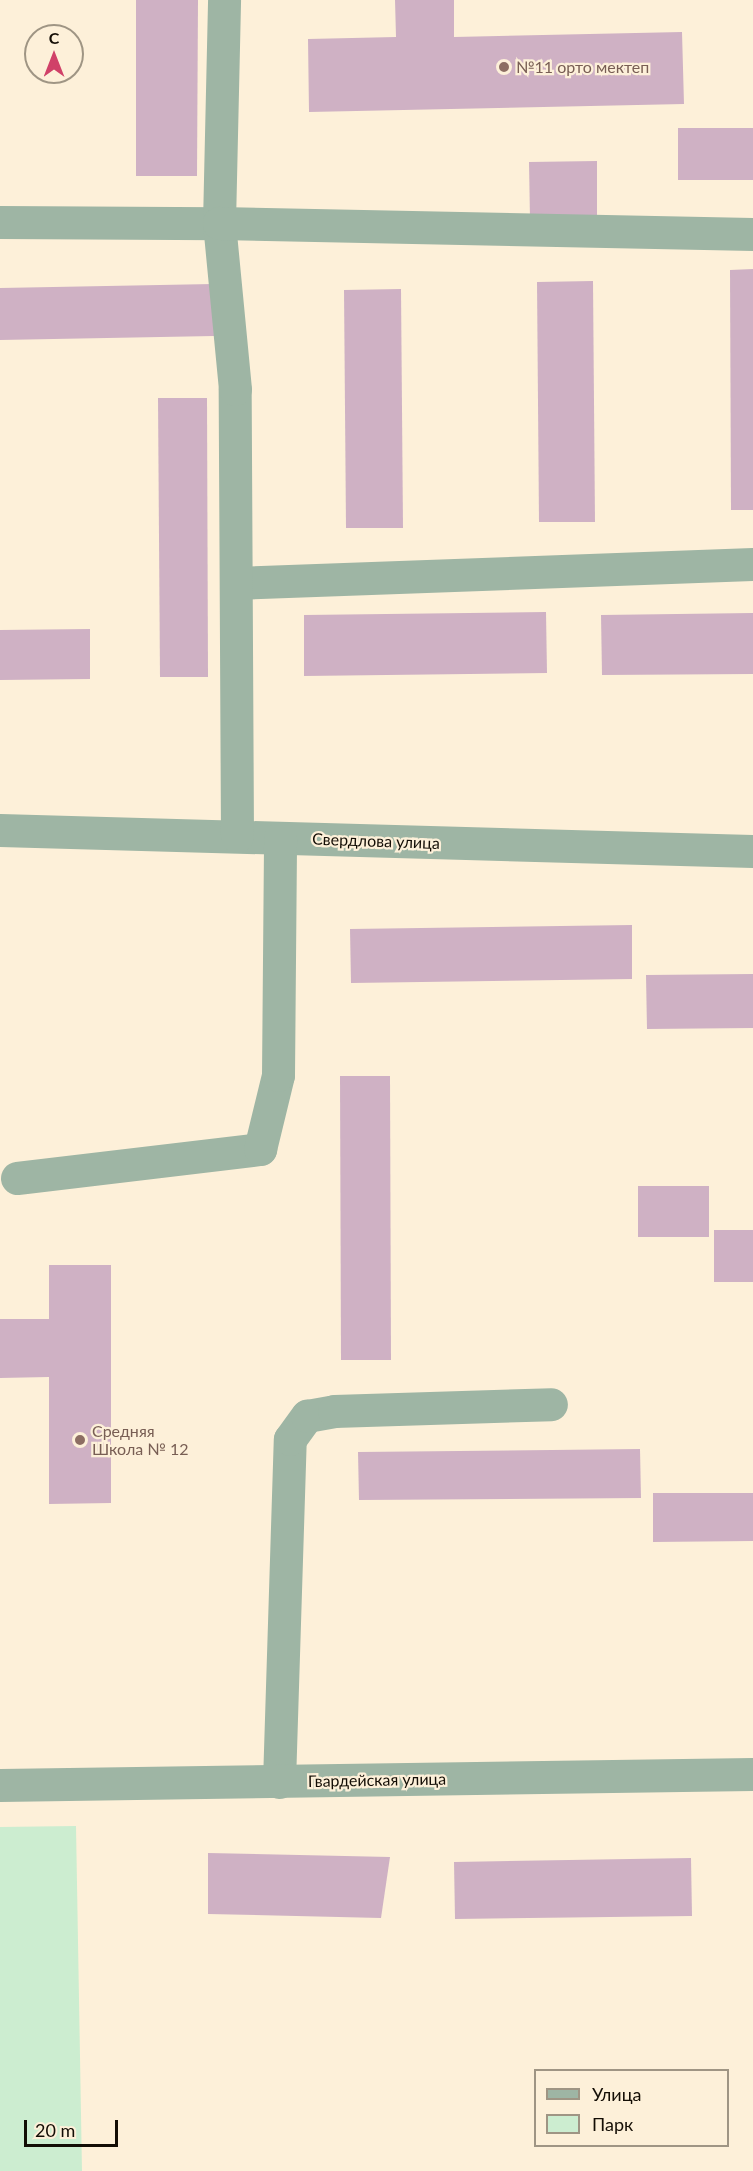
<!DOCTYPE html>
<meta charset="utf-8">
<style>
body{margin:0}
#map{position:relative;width:753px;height:2171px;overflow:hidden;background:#fdf0d9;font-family:Lato,sans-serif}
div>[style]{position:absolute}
.green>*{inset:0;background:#ccedd0}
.building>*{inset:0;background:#cfb1c4}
.minor>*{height:33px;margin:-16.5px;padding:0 16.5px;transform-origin:16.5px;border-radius:16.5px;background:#9eb5a4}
.dots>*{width:16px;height:16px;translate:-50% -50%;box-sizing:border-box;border:3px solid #fdf0d9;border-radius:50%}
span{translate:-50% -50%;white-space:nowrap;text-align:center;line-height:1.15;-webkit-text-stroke:4.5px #fdf0d9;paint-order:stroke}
.education-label{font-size:16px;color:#785e54}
.left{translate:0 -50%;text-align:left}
.street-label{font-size:16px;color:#130d05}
.legend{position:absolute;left:534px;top:2069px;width:195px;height:78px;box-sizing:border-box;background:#fdf0d9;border:2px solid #9f9584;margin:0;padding:8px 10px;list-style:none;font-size:18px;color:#130d05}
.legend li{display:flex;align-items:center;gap:12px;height:30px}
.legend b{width:30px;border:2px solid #9f9584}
.north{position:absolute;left:24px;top:24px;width:60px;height:60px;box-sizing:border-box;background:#fdf0d9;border:2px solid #9f9584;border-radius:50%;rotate:0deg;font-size:16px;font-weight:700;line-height:24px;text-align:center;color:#130d05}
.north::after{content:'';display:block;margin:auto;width:21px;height:27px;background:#d04168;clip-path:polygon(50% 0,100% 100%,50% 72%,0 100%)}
.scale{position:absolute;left:24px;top:2120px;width:94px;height:27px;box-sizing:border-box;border:3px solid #130d05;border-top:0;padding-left:8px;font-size:18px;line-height:21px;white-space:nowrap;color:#130d05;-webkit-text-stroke:4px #fdf0d9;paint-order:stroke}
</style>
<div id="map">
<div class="green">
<i style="clip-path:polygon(76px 1826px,82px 2171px,0 2171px,0 1827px)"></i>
</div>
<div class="building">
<i style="clip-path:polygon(136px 0,198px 0,197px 176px,136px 176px)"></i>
<i style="clip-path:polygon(395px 0,454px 0,454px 37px,682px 32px,684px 104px,309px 112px,308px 39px,396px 37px)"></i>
<i style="clip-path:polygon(678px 128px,753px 128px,753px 180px,678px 180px)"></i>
<i style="clip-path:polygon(597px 161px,597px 218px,530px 220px,529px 162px)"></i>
<i style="clip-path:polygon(753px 269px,753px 510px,731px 510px,730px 270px)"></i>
<i style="clip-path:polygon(593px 281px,595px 522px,539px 522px,537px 282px)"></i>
<i style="clip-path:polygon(213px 284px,214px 336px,0 340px,0 288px)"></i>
<i style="clip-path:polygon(401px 289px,403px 528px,346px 528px,344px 290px)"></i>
<i style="clip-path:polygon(158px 398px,207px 398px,208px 677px,160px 677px)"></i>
<i style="clip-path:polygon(546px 612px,547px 673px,304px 676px,304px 615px)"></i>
<i style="clip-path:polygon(753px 613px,753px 674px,602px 675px,601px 615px)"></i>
<i style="clip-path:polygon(90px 629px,90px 679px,0 680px,0 630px)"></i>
<i style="clip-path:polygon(632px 925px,632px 979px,351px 983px,350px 929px)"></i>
<i style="clip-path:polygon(753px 974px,753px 1028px,647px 1029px,646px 975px)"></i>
<i style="clip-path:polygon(340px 1076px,390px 1076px,391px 1360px,341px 1360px)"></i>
<i style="clip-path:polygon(638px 1186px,709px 1186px,709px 1237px,638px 1237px)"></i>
<i style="clip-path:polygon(714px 1230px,753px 1230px,753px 1282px,714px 1282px)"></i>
<i style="clip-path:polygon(49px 1265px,111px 1265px,111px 1503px,49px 1504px,49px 1377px,0 1378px,0 1319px,49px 1319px)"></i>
<i style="clip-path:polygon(640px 1449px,641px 1498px,359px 1500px,358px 1452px)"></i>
<i style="clip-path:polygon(653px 1493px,753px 1493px,753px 1541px,653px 1542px)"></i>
<i style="clip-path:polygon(208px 1853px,390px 1857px,381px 1918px,208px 1914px)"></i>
<i style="clip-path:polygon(691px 1858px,692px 1916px,455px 1919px,454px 1862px)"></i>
</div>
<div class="minor">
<i style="left:0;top:222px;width:219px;rotate:0.3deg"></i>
<i style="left:219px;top:223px;width:223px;rotate:-88.7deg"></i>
<i style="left:236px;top:583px;width:517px;rotate:-2.1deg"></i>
<i style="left:0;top:830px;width:753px;rotate:1.6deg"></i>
<i style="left:237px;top:836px;width:447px;rotate:-90.3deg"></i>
<i style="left:235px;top:389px;width:167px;rotate:-95.5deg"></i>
<i style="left:219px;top:223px;width:534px;rotate:1.18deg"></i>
<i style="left:17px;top:1178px;width:245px;rotate:-6.8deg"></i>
<i style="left:260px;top:1149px;width:76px;rotate:-76.3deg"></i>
<i style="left:278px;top:1075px;width:237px;rotate:-89.5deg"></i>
<i style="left:279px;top:1782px;width:343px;rotate:-88.2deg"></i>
<i style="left:290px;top:1439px;width:29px;rotate:-54deg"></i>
<i style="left:307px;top:1416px;width:27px;rotate:-10deg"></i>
<i style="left:334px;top:1411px;width:217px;rotate:-1.8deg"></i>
<i style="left:0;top:1785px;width:753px;rotate:-0.84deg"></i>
</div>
<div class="dots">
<i style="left:504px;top:67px;background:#8d6e63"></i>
<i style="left:80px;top:1440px;background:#8d6e63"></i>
</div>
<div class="education-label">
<span class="left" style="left:516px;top:67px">№11 орто мектеп</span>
<span class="left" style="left:92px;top:1440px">Средняя<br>Школа № 12</span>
</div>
<div class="street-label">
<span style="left:376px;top:841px;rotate:2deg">Свердлова улица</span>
<span style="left:377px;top:1780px;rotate:-1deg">Гвардейская улица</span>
</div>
<ul class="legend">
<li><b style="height:8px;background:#9eb5a4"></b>Улица</li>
<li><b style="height:16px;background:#ccedd0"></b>Парк</li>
</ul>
<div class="north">С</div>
<div class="scale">20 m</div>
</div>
